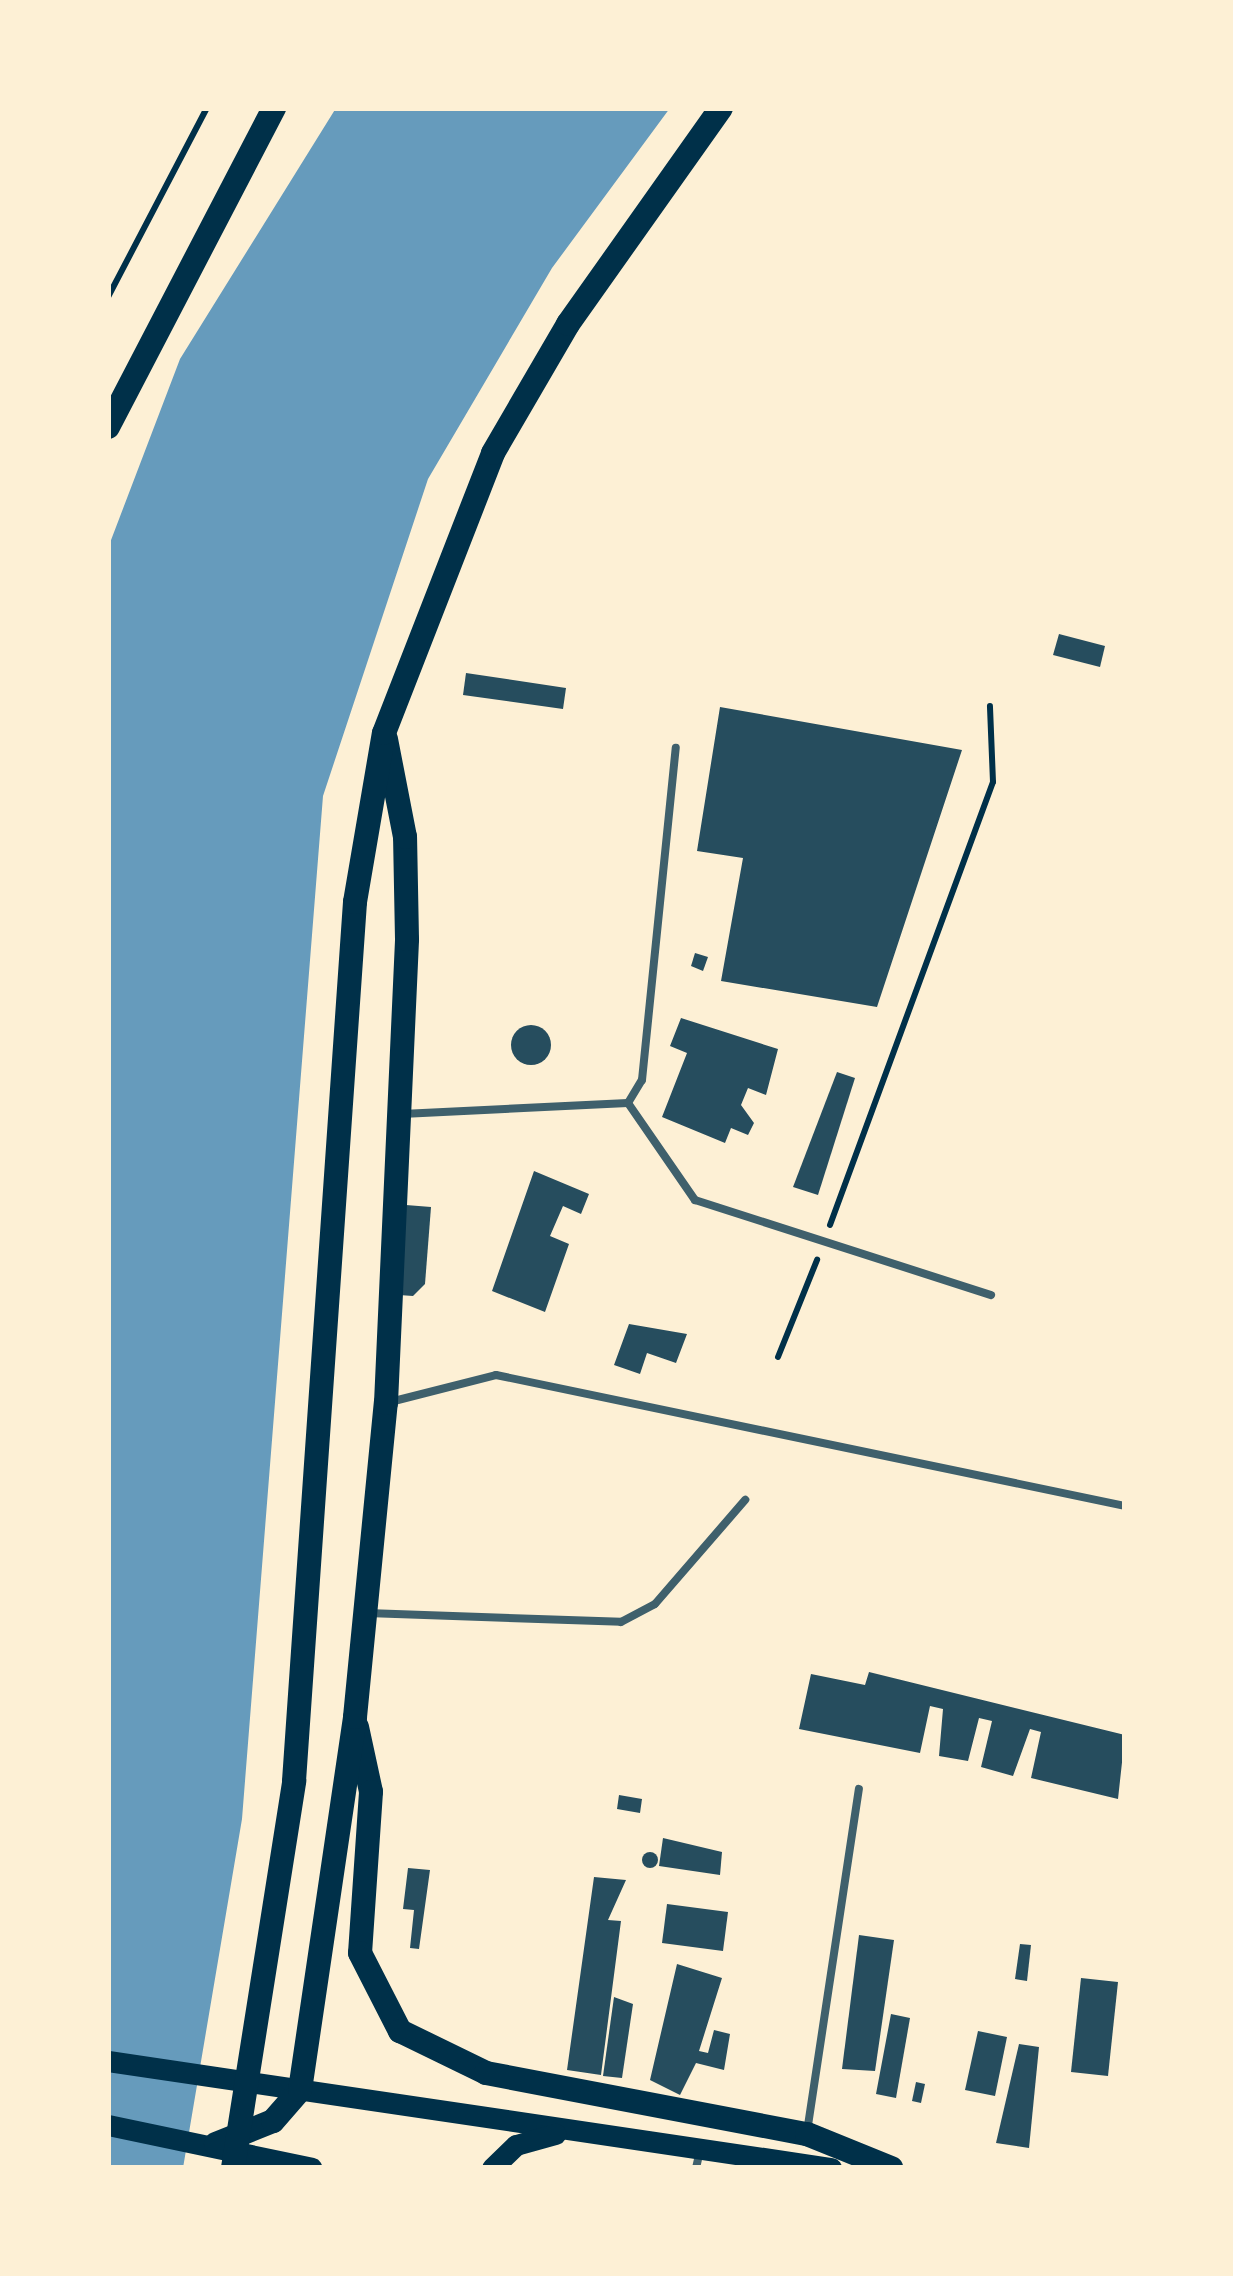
<!DOCTYPE html>
<style>
body{margin:0}
#map{position:relative;width:1233px;height:2276px;overflow:hidden;background:#fdf0d5;font-family:Overpass,sans-serif}
div>[style]{position:absolute}
.water>*{inset:0;background:#669bbc}
.building>*{inset:0;background:#264d5e}
.round{border-radius:50%}
.path>*{height:6px;margin:-3px;padding:0 3px;transform-origin:3px;border-radius:3px;background:#003049}
.service>*{height:8px;margin:-4px;padding:0 4px;transform-origin:4px;border-radius:4px;background:#3f606c}
.primary>*{height:21px;margin:-10.5px;padding:0 10.5px;transform-origin:10.5px;border-radius:10.5px;background:#003049}
.trunk>*{height:24px;margin:-12px;padding:0 12px;transform-origin:12px;border-radius:12px;background:#003049}
span{translate:-50% -50%;white-space:nowrap;text-align:center;line-height:1.15;-webkit-text-stroke:9px #fdf0d5;paint-order:stroke}
.frame{position:absolute;inset:0;border:111px solid #fdf0d5;pointer-events:none}
</style>
<div id="map">
<div class="water">
<i style="clip-path:polygon(336px 108px,670px 108px,552px 268px,428px 479px,323px 796px,242px 1819px,183px 2168px,108px 2168px,108px 548px,180px 359px)"></i>
</div>
<div class="building">
<i style="clip-path:polygon(1059px 634px,1105px 646px,1100px 667px,1053px 655px)"></i>
<i style="clip-path:polygon(466px 673px,566px 688px,563px 709px,463px 695px)"></i>
<i style="clip-path:polygon(720px 707px,962px 750px,877px 1007px,721px 981px,743px 858px,697px 851px)"></i>
<i style="clip-path:polygon(695px 953px,708px 957px,703px 971px,691px 966px)"></i>
<i style="clip-path:polygon(681px 1018px,778px 1049px,766px 1095px,748px 1088px,741px 1105px,754px 1123px,748px 1135px,731px 1128px,725px 1143px,662px 1117px,687px 1053px,670px 1046px)"></i>
<i class="round" style="left:511px;top:1025px;width:40px;height:40px"></i>
<i style="clip-path:polygon(837px 1072px,855px 1078px,818px 1195px,793px 1187px)"></i>
<i style="clip-path:polygon(534px 1171px,589px 1194px,581px 1214px,563px 1206px,550px 1236px,569px 1244px,545px 1312px,492px 1291px)"></i>
<i style="clip-path:polygon(406px 1205px,431px 1207px,425px 1284px,413px 1296px,399px 1295px)"></i>
<i style="clip-path:polygon(629px 1324px,687px 1334px,676px 1363px,647px 1353px,640px 1374px,614px 1365px)"></i>
<i style="clip-path:polygon(869px 1672px,1125px 1735px,1118px 1799px,1031px 1778px,1041px 1732px,1030px 1729px,1013px 1776px,981px 1767px,992px 1721px,979px 1718px,968px 1761px,939px 1756px,943px 1709px,930px 1706px,920px 1753px,799px 1729px,811px 1674px,865px 1685px)"></i>
<i style="clip-path:polygon(619px 1795px,642px 1799px,640px 1813px,617px 1809px)"></i>
<i style="clip-path:polygon(663px 1838px,722px 1852px,720px 1875px,659px 1866px)"></i>
<i class="round" style="left:642px;top:1852px;width:16px;height:16px"></i>
<i style="clip-path:polygon(408px 1868px,430px 1870px,419px 1949px,410px 1948px,414px 1910px,403px 1909px)"></i>
<i style="clip-path:polygon(594px 1877px,626px 1880px,608px 1920px,621px 1921px,601px 2075px,567px 2070px)"></i>
<i style="clip-path:polygon(667px 1904px,728px 1912px,723px 1951px,662px 1943px)"></i>
<i style="clip-path:polygon(859px 1935px,894px 1940px,875px 2071px,842px 2069px)"></i>
<i style="clip-path:polygon(1020px 1944px,1031px 1945px,1027px 1981px,1015px 1979px)"></i>
<i style="clip-path:polygon(677px 1964px,722px 1978px,699px 2051px,708px 2053px,714px 2030px,730px 2034px,724px 2070px,696px 2063px,680px 2095px,650px 2080px)"></i>
<i style="clip-path:polygon(1081px 1978px,1118px 1982px,1108px 2076px,1071px 2072px)"></i>
<i style="clip-path:polygon(614px 1997px,633px 2004px,622px 2078px,603px 2076px)"></i>
<i style="clip-path:polygon(891px 2014px,910px 2018px,896px 2098px,876px 2094px)"></i>
<i style="clip-path:polygon(978px 2031px,1007px 2037px,995px 2096px,965px 2090px)"></i>
<i style="clip-path:polygon(1019px 2044px,1039px 2047px,1029px 2148px,996px 2143px)"></i>
<i style="clip-path:polygon(916px 2082px,925px 2084px,921px 2103px,912px 2101px)"></i>
</div>
<div class="path">
<i style="left:108px;top:297px;width:213px;rotate:-62.4deg"></i>
<i style="left:830px;top:1225px;width:472px;rotate:-69.8deg"></i>
<i style="left:993px;top:782px;width:76px;rotate:-92.3deg"></i>
<i style="left:778px;top:1357px;width:105px;rotate:-68.1deg"></i>
</div>
<div class="service">
<i style="left:628px;top:1103px;width:118px;rotate:55.4deg"></i>
<i style="left:695px;top:1200px;width:311px;rotate:17.8deg"></i>
<i style="left:402px;top:1114px;width:226px;rotate:-2.8deg"></i>
<i style="left:628px;top:1103px;width:27px;rotate:-59deg"></i>
<i style="left:642px;top:1080px;width:334px;rotate:-84.2deg"></i>
<i style="left:394px;top:1401px;width:105px;rotate:-14.3deg"></i>
<i style="left:496px;top:1375px;width:642px;rotate:11.76deg"></i>
<i style="left:367px;top:1613px;width:254px;rotate:2deg"></i>
<i style="left:621px;top:1622px;width:38px;rotate:-28deg"></i>
<i style="left:655px;top:1604px;width:138px;rotate:-49.1deg"></i>
<i style="left:807px;top:2132px;width:347px;rotate:-81.4deg"></i>
<i style="left:696px;top:2168px;width:17px;rotate:-77deg"></i>
</div>
<div class="primary">
<i style="left:108px;top:2061px;width:731px;rotate:8.42deg"></i>
<i style="left:108px;top:2125px;width:208px;rotate:11.9deg"></i>
<i style="left:492px;top:2168px;width:33px;rotate:-44deg"></i>
<i style="left:516px;top:2145px;width:41px;rotate:-15.8deg"></i>
</div>
<div class="trunk">
<i style="left:108px;top:427px;width:360px;rotate:-62.5deg"></i>
<i style="left:357px;top:1727px;width:66px;rotate:77.8deg"></i>
<i style="left:371px;top:1792px;width:161px;rotate:93.9deg"></i>
<i style="left:360px;top:1953px;width:88px;rotate:62.9deg"></i>
<i style="left:400px;top:2031px;width:96px;rotate:26deg"></i>
<i style="left:486px;top:2073px;width:327px;rotate:10.8deg"></i>
<i style="left:807px;top:2134px;width:91px;rotate:22deg"></i>
<i style="left:216px;top:2144px;width:61px;rotate:-22deg"></i>
<i style="left:273px;top:2121px;width:41px;rotate:-48.9deg"></i>
<i style="left:300px;top:2090px;width:377px;rotate:-81.6deg"></i>
<i style="left:355px;top:1717px;width:316px;rotate:-84.4deg"></i>
<i style="left:386px;top:1403px;width:464px;rotate:-87.4deg"></i>
<i style="left:407px;top:939px;width:102px;rotate:-91.1deg"></i>
<i style="left:405px;top:837px;width:100px;rotate:-101deg"></i>
<i style="left:233px;top:2168px;width:392px;rotate:-81deg"></i>
<i style="left:294px;top:1781px;width:881px;rotate:-86.03deg"></i>
<i style="left:355px;top:902px;width:171px;rotate:-80.3deg"></i>
<i style="left:384px;top:733px;width:300px;rotate:-68.7deg"></i>
<i style="left:493px;top:453px;width:149px;rotate:-59.8deg"></i>
<i style="left:568px;top:324px;width:265px;rotate:-54.7deg"></i>
</div>
<div class="frame"></div>
</div>
